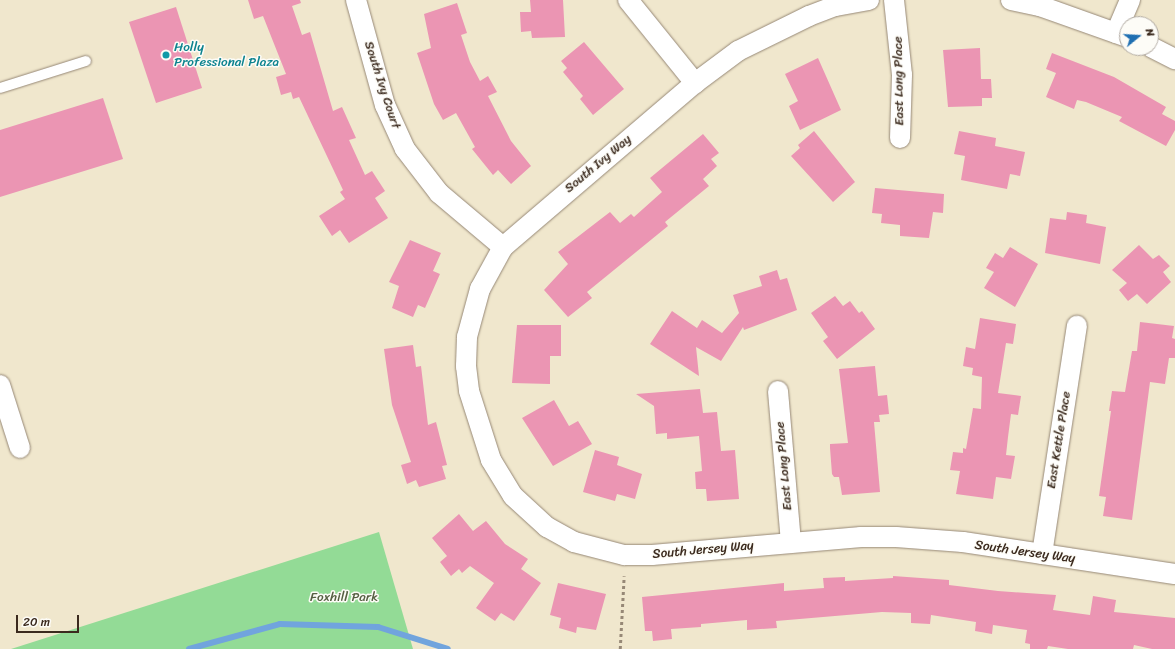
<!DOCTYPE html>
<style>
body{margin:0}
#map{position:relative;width:1175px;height:649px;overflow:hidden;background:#f0e7cd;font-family:Sriracha,sans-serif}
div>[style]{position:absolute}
.green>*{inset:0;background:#93db96}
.stream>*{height:6px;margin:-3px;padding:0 3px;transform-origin:3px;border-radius:3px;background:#71a4dd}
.building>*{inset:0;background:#eb95b3}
.path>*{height:2.5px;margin-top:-1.25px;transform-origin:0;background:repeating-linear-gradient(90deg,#968876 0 3px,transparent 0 6px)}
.roads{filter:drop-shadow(0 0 1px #968876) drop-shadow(0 0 1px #968876)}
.service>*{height:10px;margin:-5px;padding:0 5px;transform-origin:5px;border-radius:5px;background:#fff}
.minor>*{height:20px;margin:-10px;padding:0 10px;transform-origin:10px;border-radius:10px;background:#fff}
.dots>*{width:11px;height:11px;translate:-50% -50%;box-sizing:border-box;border:2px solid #fdfcf7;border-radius:50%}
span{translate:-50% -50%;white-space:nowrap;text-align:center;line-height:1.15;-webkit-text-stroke:3px #fdfcf7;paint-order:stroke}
.culture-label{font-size:13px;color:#0d838f}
.left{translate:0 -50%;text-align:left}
.street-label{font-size:13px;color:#3b2a1e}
.park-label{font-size:13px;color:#555f42}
.north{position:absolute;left:1119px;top:16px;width:40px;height:40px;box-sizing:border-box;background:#fdfcf7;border:1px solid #afa8a0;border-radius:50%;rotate:72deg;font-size:11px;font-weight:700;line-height:16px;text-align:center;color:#3b2a1e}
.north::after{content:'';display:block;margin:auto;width:14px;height:18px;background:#1f6fb2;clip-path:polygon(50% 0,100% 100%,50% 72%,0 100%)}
.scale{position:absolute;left:16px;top:615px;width:63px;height:18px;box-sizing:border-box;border:2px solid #3b2a1e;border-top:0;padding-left:5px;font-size:12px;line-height:14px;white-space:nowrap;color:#3b2a1e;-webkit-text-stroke:3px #fdfcf7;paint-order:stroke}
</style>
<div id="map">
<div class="green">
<i style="clip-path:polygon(379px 532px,413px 649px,11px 649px)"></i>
</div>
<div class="stream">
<i style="left:189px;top:649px;width:94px;rotate:-15.4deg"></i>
<i style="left:280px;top:624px;width:98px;rotate:1.8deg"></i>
<i style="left:378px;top:627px;width:73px;rotate:17.4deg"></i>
</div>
<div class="building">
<i style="clip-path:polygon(248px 0,300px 0,301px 3px,292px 6px,302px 35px,310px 32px,333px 111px,342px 107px,356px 138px,349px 140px,365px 175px,372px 171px,385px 191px,375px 198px,388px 218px,349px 243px,340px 230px,332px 236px,319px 216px,345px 199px,340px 192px,343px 190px,299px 97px,293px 99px,291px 92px,281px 95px,276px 77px,286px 74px,263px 16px,254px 19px)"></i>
<i style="clip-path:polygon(530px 0,563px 0,565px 37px,532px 38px,531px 31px,521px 32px,520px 12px,531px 12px)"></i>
<i style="clip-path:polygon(457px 3px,467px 33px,461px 35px,470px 62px,480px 81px,488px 76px,497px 92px,488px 96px,511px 141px,531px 166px,511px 184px,498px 170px,493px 175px,472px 149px,475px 147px,456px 113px,443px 120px,434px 104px,417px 53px,431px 48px,424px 14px)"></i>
<i style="clip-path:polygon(176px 7px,202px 88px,156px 103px,129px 22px)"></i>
<i style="clip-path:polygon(584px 42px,624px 89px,593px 115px,580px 99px,583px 96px,563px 72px,567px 68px,561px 61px)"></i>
<i style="clip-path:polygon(980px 48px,981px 79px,991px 79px,992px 98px,982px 98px,982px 106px,948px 107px,943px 50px)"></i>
<i style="clip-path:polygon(1052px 53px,1114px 77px,1166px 107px,1162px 114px,1175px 121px,1175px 130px,1166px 146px,1119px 121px,1122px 117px,1086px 102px,1077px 100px,1074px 109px,1046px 97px,1056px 73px,1046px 69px)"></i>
<i style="clip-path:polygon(818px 58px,841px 110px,800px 130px,789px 106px,798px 101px,785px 74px)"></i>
<i style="clip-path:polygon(103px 98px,123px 159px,0 197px,0 130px)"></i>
<i style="clip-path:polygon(814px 131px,855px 182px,833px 202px,791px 156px,800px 148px,798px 145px)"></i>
<i style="clip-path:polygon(959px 131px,996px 138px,995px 146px,1025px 152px,1020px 176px,1010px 174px,1007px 189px,961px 180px,965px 156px,954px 154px)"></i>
<i style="clip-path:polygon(703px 134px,719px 153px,711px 159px,717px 166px,703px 179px,709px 186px,665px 222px,668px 226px,587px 292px,592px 298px,568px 317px,544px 290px,568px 264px,558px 252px,610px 212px,620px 223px,631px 214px,634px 217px,662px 192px,650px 178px)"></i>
<i style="clip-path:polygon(875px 188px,944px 194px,943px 213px,933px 212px,929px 238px,900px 236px,900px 225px,881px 223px,882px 214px,872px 213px)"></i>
<i style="clip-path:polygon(1067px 212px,1087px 215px,1086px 223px,1106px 227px,1100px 264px,1045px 253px,1050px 218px,1066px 220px)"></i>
<i style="clip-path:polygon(410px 240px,441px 253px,433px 271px,440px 274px,425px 308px,418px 305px,413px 317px,392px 308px,399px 286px,389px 282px)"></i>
<i style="clip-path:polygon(1139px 245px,1153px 259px,1159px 255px,1170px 266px,1163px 272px,1171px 282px,1147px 304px,1137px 294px,1128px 301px,1119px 290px,1127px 283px,1112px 270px)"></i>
<i style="clip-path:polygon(1010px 247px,1038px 264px,1015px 307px,984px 288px,994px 272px,986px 268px,995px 253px,1003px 258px)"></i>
<i style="clip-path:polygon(777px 270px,780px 280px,787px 278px,797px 310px,744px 330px,743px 327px,721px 361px,696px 347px,699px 376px,650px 344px,672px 311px,697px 328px,702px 320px,722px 333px,739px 313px,733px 295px,762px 286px,759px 276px)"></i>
<i style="clip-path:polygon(835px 296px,843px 306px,850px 301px,859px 313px,862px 311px,875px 329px,837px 359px,823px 341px,828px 337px,811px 313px)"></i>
<i style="clip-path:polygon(980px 318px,1016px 324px,1013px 344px,1006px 343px,998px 393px,1021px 396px,1018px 415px,1011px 414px,1008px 437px,1006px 455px,1015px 456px,1011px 479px,996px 477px,993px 499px,956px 494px,960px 471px,950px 470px,953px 452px,963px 453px,963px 448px,966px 449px,973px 408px,981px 409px,982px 377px,972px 375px,973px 368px,963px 366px,966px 347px,975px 349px)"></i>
<i style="clip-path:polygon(1140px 322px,1174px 326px,1172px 338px,1175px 339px,1175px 358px,1169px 358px,1165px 384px,1150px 382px,1132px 520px,1103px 516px,1106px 497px,1099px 496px,1111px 411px,1109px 411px,1112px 391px,1125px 392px,1132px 351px,1137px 351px)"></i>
<i style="clip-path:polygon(517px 325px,561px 325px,561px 356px,550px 356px,550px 384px,512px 383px)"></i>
<i style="clip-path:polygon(413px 345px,416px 367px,421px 366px,428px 425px,436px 422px,447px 465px,442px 466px,446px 479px,419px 487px,416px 480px,407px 484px,401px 465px,411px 462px,392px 405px,384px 349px)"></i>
<i style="clip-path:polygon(875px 366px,878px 396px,887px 395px,889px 414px,879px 415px,880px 422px,874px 422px,880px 492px,842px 495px,839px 477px,834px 477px,832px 474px,830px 448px,830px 444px,848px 443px,839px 369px)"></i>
<i style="clip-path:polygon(700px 389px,703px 413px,717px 412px,721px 451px,735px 450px,739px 499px,707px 501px,706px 489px,696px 489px,695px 472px,702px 471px,699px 436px,667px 439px,667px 433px,656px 434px,654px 406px,636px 394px)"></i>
<i style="clip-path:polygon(554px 400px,569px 426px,578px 421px,592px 444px,553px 466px,522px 418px)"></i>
<i style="clip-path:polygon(595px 450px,619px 457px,617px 465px,642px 474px,635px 499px,617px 494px,615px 501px,583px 492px)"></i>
<i style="clip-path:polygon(459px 514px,473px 531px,486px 521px,505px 544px,528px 559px,521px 569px,541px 583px,514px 621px,501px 613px,495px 621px,476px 608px,494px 583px,470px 566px,462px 573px,459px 569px,451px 576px,440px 562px,447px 556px,432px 538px)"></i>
<i style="clip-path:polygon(893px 576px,949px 580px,949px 585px,998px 591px,1056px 595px,1053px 610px,1090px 615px,1093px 596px,1116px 600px,1114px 612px,1175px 618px,1175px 649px,1152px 649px,1134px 645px,1133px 649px,1068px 649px,1048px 646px,1047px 649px,1030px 649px,1030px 644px,1025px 643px,1027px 630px,993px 625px,992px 634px,975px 631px,976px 622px,931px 615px,930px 624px,911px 623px,911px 613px,882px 612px,776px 621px,777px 628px,747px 630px,747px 620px,701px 624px,701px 627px,671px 629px,672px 639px,653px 641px,652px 631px,645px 631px,642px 597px,784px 583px,784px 591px,824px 588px,823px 578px,845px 577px,845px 581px,893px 578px)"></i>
<i style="clip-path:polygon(558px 583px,606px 594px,596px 630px,577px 627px,576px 633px,559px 628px,561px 618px,550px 615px)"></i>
</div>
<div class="path">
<i style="left:620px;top:649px;width:73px;rotate:-86.9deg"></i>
</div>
<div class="roads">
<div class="service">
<i style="left:0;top:88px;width:90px;rotate:-17.4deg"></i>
</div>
<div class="minor">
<i style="left:356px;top:0;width:109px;rotate:74.6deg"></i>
<i style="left:385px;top:105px;width:48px;rotate:65.6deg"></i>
<i style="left:405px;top:149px;width:56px;rotate:52.3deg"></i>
<i style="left:439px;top:193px;width:84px;rotate:40.2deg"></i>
<i style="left:628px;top:0;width:107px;rotate:51.1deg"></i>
<i style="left:869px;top:0;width:35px;rotate:170deg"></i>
<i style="left:835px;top:6px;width:28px;rotate:159deg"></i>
<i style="left:809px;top:16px;width:79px;rotate:153.8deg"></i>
<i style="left:738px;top:51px;width:54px;rotate:143.3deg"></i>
<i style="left:695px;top:83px;width:253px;rotate:139.5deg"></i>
<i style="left:503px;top:247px;width:48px;rotate:118.7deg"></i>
<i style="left:480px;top:289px;width:50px;rotate:105.2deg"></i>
<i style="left:467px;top:337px;width:29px;rotate:92deg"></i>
<i style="left:466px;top:366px;width:25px;rotate:83deg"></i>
<i style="left:469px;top:391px;width:72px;rotate:72.3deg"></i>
<i style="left:491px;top:460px;width:42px;rotate:58.6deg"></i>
<i style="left:513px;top:496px;width:46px;rotate:42.4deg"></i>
<i style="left:547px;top:527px;width:31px;rotate:29deg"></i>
<i style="left:574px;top:542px;width:52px;rotate:14.6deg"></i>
<i style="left:624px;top:555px;width:28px"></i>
<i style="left:652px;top:555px;width:210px;rotate:-4.9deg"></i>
<i style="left:861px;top:537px;width:35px"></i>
<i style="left:896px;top:537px;width:67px;rotate:4.3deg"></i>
<i style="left:963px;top:542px;width:214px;rotate:8.6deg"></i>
<i style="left:894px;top:0;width:75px;rotate:83.9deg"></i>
<i style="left:902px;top:75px;width:63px;rotate:91.8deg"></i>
<i style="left:1011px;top:0;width:30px;rotate:12deg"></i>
<i style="left:1040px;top:6px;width:92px;rotate:19.6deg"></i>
<i style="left:1116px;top:33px;width:36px;rotate:-67deg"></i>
<i style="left:1151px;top:47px;width:27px;rotate:27deg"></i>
<i style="left:0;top:385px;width:66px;rotate:72.4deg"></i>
<i style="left:778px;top:391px;width:152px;rotate:85.1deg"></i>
<i style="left:1042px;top:554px;width:231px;rotate:-81.3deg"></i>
</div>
</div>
<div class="dots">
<i style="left:166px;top:55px;background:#0f9aa8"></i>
</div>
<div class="culture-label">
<span class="left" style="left:174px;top:55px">Holly<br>Professional Plaza</span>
</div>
<div class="street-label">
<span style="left:899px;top:81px;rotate:-91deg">East Long Place</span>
<span style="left:382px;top:85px;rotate:72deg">South Ivy Court</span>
<span style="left:598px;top:164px;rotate:-40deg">South Ivy Way</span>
<span style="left:1059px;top:440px;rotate:-81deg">East Kettle Place</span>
<span style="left:784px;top:466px;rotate:-95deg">East Long Place</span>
<span style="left:703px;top:550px;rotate:-5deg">South Jersey Way</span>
<span style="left:1025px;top:552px;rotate:8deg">South Jersey Way</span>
</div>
<div class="park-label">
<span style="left:344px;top:597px">Foxhill Park</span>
</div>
<div class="north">N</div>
<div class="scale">20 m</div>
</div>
